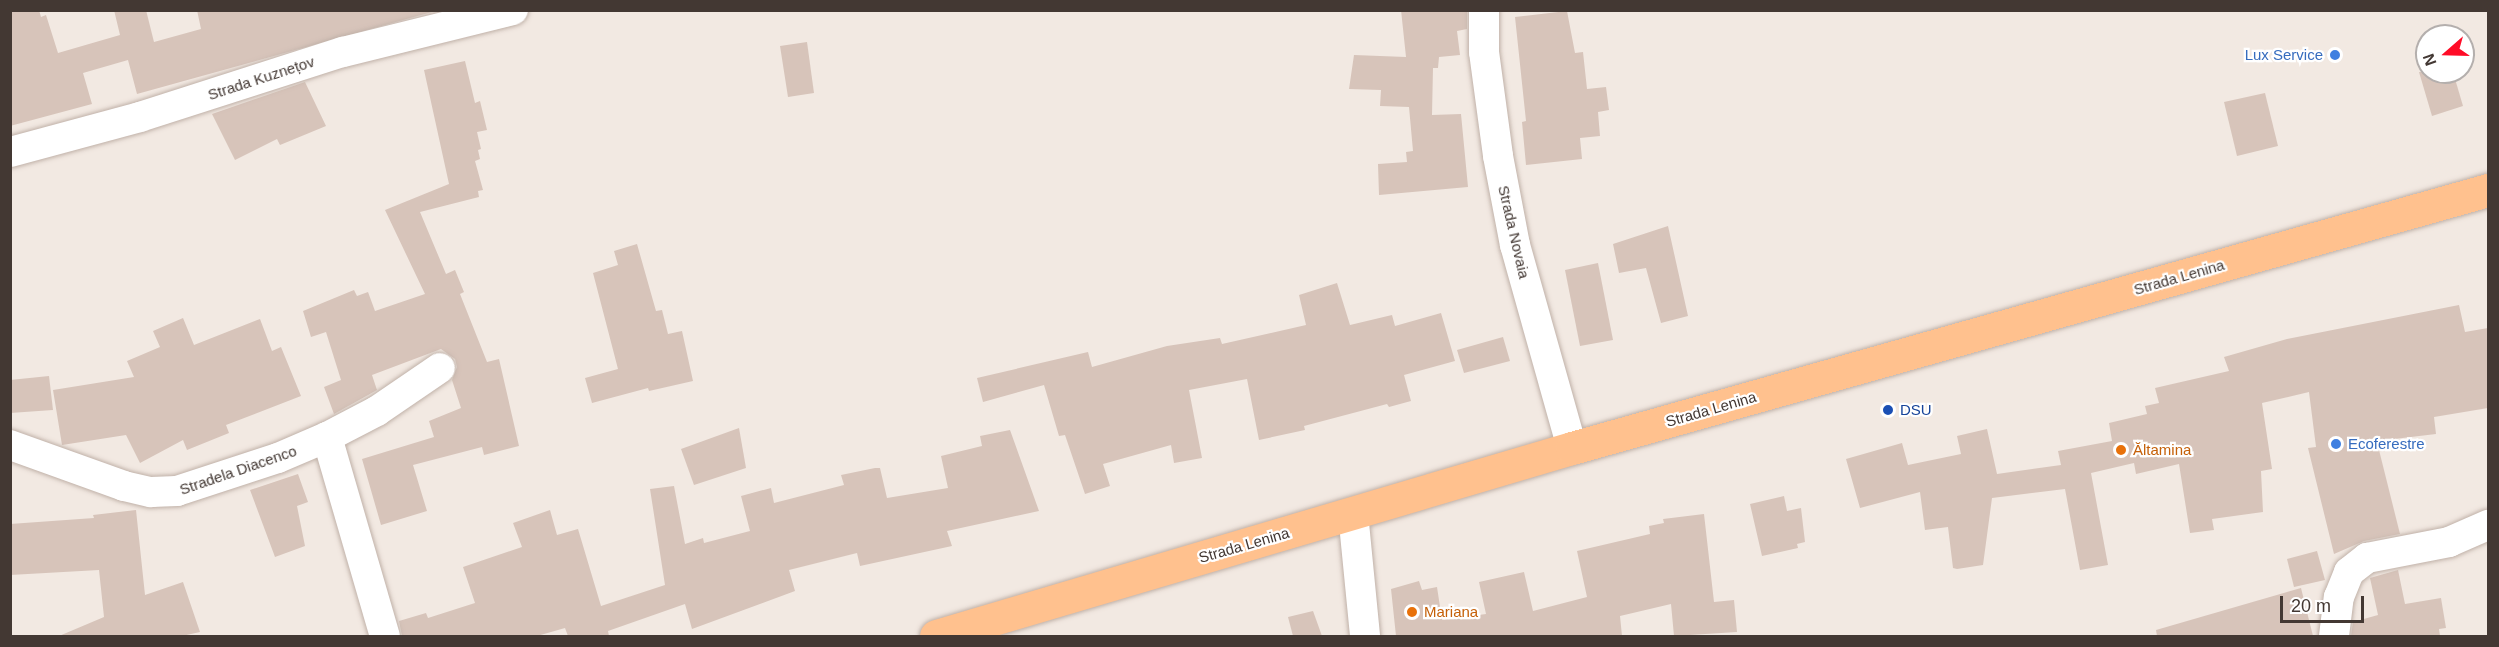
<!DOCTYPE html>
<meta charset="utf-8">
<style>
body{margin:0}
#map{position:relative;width:2499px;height:647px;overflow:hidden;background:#f2e9e2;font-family:Helvetica,sans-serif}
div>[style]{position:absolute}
.building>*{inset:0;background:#d7c4ba}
.roads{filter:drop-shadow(0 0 2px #c0b1a8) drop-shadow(0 0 2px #c0b1a8)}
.minor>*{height:30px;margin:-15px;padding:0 15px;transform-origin:15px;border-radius:15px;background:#fff}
.major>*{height:33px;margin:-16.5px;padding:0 16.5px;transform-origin:16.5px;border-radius:16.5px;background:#ffc18e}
.dots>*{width:16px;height:16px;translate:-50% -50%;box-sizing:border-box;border:3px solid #fff;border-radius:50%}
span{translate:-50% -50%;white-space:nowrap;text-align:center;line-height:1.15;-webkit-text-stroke:4.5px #fff;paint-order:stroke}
.shop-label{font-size:15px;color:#366cbe}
.right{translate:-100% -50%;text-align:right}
.left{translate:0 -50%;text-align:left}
.street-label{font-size:15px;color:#433833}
.transit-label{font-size:15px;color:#164399}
.food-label{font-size:15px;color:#c56008}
.frame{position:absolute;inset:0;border:12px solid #433833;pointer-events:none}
.north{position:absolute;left:2415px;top:24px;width:60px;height:60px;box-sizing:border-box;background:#fff;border:2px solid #b4afad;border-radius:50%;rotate:250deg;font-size:16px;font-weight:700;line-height:24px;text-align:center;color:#433833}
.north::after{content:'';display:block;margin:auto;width:21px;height:27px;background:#ff0c27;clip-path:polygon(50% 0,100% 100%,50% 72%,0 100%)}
.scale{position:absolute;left:2280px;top:596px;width:84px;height:27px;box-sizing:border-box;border:3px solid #433833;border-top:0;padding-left:8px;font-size:18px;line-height:21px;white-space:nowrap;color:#433833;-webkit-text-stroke:4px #fff;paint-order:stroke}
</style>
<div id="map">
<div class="building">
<i style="clip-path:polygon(10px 10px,39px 10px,41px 17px,46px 15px,58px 53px,120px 35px,114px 10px,146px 10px,154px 42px,201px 29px,197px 10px,439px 10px,137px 94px,128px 60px,83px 73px,92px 104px,10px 126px)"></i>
<i style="clip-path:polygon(1401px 10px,1467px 10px,1467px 29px,1457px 31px,1460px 55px,1439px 57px,1438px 68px,1433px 68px,1432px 115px,1461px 114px,1468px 187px,1379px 195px,1378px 164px,1407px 162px,1406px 152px,1413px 151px,1409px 107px,1380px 106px,1381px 90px,1349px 89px,1354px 55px,1406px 57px)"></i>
<i style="clip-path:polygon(1567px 11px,1575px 53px,1583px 52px,1587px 89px,1606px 87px,1609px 110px,1598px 112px,1600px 136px,1580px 138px,1582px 159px,1526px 165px,1522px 122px,1526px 121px,1515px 17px)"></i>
<i style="clip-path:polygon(807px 42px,814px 93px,788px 97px,780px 46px)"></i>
<i style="clip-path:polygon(465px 61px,475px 103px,480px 101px,487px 130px,477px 132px,481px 149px,478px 150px,480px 159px,475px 161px,483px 190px,478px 191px,479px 197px,420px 212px,446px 274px,455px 270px,464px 292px,460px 294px,487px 362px,499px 359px,519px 446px,484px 455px,482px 447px,413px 465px,427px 511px,381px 525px,362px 459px,434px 437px,429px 421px,461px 408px,452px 380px,457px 367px,455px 359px,441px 349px,372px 375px,377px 390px,334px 414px,324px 387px,341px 380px,326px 332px,311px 337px,303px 311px,354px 290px,357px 296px,368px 292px,375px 311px,425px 294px,385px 210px,449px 184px,424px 70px)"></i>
<i style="clip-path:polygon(2419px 72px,2453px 72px,2463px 106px,2432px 116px)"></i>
<i style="clip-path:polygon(305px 82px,326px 126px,280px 145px,277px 139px,235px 160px,212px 114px)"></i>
<i style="clip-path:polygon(2265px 93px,2278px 146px,2237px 156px,2224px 102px)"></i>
<i style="clip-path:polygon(1668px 226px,1688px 316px,1661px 323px,1646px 268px,1619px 273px,1613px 244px)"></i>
<i style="clip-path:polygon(637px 244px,656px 311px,662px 310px,668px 334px,682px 331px,693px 381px,649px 391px,648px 388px,592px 403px,585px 378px,618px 369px,593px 273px,618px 265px,614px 251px)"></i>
<i style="clip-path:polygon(1598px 263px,1613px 340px,1580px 346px,1565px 270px)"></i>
<i style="clip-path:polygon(1337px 283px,1350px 325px,1392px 315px,1395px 326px,1441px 313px,1455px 361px,1404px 375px,1411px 401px,1389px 407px,1387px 404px,1304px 426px,1305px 430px,1259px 440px,1247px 379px,1189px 390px,1202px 458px,1174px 463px,1171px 445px,1103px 464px,1110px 486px,1085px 494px,1065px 435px,1059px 436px,1044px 385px,983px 402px,977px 378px,1088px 352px,1092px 367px,1167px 346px,1220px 338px,1222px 344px,1306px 325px,1299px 295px)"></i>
<i style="clip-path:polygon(2459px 305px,2465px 332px,2488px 328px,2488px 408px,2434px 417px,2436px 434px,2394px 439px,2395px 449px,2379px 450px,2400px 534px,2364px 541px,2334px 554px,2308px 448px,2316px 447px,2309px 392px,2262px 403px,2272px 469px,2261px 471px,2263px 512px,2212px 519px,2214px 530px,2190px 533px,2179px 464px,2136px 474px,2134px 463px,2091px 473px,2108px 565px,2080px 570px,2065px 489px,1992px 498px,1983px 565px,1957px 569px,1953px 568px,1948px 527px,1925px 530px,1920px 492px,1860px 508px,1846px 459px,1902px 443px,1908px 465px,1961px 454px,1957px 436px,1987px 429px,1997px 474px,2061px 465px,2058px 451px,2112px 441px,2109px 423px,2147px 414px,2145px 406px,2159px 403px,2155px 388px,2229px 371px,2224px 357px,2287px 339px)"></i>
<i style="clip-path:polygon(183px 318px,194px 345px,260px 319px,272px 351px,281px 347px,301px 396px,226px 425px,229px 433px,187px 450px,183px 440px,140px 463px,126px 435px,62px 445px,53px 390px,134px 377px,127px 361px,160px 347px,153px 331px)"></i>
<i style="clip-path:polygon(1503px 337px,1510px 361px,1464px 373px,1457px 350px)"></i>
<i style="clip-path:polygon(49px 376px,53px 410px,10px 413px,10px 380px)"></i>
<i style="clip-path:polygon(739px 428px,746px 468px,694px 485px,681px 449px)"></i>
<i style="clip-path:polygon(1010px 430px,1039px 511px,947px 531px,952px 546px,860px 566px,857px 553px,789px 570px,795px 591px,692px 629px,685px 604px,608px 631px,609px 636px,568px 636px,565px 628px,537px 636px,402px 636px,399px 621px,426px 613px,428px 618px,475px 603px,463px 567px,522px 547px,513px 523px,550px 510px,557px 535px,578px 529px,601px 606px,665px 585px,650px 489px,674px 486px,685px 544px,703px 538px,704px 543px,750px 531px,741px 496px,771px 488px,774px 503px,844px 485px,841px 475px,875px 468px,880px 468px,887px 498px,948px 488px,941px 456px,982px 446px,980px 436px)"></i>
<i style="clip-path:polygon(298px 474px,308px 502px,297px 506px,305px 546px,275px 557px,250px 490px)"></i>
<i style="clip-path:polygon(1784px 496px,1787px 511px,1801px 508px,1805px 542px,1797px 544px,1798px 548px,1762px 556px,1750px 504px)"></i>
<i style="clip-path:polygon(136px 510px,145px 595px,183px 582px,200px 632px,182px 636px,59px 636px,104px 617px,99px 570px,10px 575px,10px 524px,94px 518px,93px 515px)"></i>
<i style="clip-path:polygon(1704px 514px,1714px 602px,1734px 600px,1737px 632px,1674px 636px,1671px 604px,1620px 616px,1622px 636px,1396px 636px,1391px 589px,1419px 581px,1422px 590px,1437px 587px,1442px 620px,1486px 614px,1479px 582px,1524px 572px,1533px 611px,1587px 597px,1577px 551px,1650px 534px,1649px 526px,1664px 523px,1663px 519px)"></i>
<i style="clip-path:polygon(2317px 551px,2325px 580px,2294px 587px,2287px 559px)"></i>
<i style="clip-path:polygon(2398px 570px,2405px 604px,2441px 598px,2446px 628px,2439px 629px,2440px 636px,2351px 636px,2353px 622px,2378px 615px,2370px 578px)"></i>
<i style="clip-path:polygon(2301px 588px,2313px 636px,2157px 636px,2156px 630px)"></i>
<i style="clip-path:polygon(1313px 611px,1322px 636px,1293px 636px,1288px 617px)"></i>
</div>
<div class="roads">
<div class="minor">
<i style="left:1484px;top:10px;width:42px;rotate:90deg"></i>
<i style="left:1484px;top:52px;width:105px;rotate:82.3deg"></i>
<i style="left:1498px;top:156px;width:91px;rotate:79.2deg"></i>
<i style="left:1515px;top:245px;width:211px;rotate:74.3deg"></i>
<i style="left:10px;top:152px;width:135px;rotate:-15.1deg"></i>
<i style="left:140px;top:117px;width:213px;rotate:-17.8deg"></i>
<i style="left:343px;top:52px;width:175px;rotate:-13.9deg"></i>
<i style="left:327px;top:437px;width:207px;rotate:73.8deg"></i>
<i style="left:10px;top:445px;width:121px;rotate:19.8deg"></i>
<i style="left:124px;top:486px;width:28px;rotate:13deg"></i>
<i style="left:151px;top:492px;width:26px;rotate:-2deg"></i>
<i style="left:177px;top:491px;width:106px;rotate:-18.1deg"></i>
<i style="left:278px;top:458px;width:53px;rotate:-23.2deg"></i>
<i style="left:327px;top:437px;width:56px;rotate:-27.5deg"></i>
<i style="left:377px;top:411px;width:76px;rotate:-34.3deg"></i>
<i style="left:1353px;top:513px;width:124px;rotate:84.4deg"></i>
<i style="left:2334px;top:636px;width:39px;rotate:-83deg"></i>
<i style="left:2339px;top:597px;width:27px;rotate:-68deg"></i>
<i style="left:2349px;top:572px;width:23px;rotate:-38deg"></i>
<i style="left:2367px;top:558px;width:84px;rotate:-11deg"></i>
<i style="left:2449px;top:542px;width:43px;rotate:-23.6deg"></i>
</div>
<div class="major">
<i style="left:936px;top:636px;width:663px;rotate:-16.47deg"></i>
<i style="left:1572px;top:448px;width:952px;rotate:-15.73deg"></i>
</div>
</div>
<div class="dots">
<i style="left:2335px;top:55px;background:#3f7fe0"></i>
<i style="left:1888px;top:410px;background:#1a4fb4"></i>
<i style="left:2336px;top:444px;background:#3f7fe0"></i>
<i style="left:2121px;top:450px;background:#e8710a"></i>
<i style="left:1412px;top:612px;background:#e8710a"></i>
</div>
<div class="shop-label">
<span class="right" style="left:2323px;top:55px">Lux Service</span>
<span class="left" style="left:2348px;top:444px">Ecoferestre</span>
</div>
<div class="street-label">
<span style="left:261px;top:78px;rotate:-18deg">Strada Kuznețov</span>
<span style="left:1514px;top:232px;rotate:77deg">Strada Novaia</span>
<span style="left:2179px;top:277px;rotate:-16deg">Strada Lenina</span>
<span style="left:1711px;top:409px;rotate:-16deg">Strada Lenina</span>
<span style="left:238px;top:470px;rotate:-19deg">Stradela Diacenco</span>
<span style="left:1244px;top:545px;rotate:-16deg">Strada Lenina</span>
</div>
<div class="transit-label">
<span class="left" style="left:1900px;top:410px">DSU</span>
</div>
<div class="food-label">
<span class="left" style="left:2133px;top:450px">Ăltamina</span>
<span class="left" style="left:1424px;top:612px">Mariana</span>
</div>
<div class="frame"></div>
<div class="north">N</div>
<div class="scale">20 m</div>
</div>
